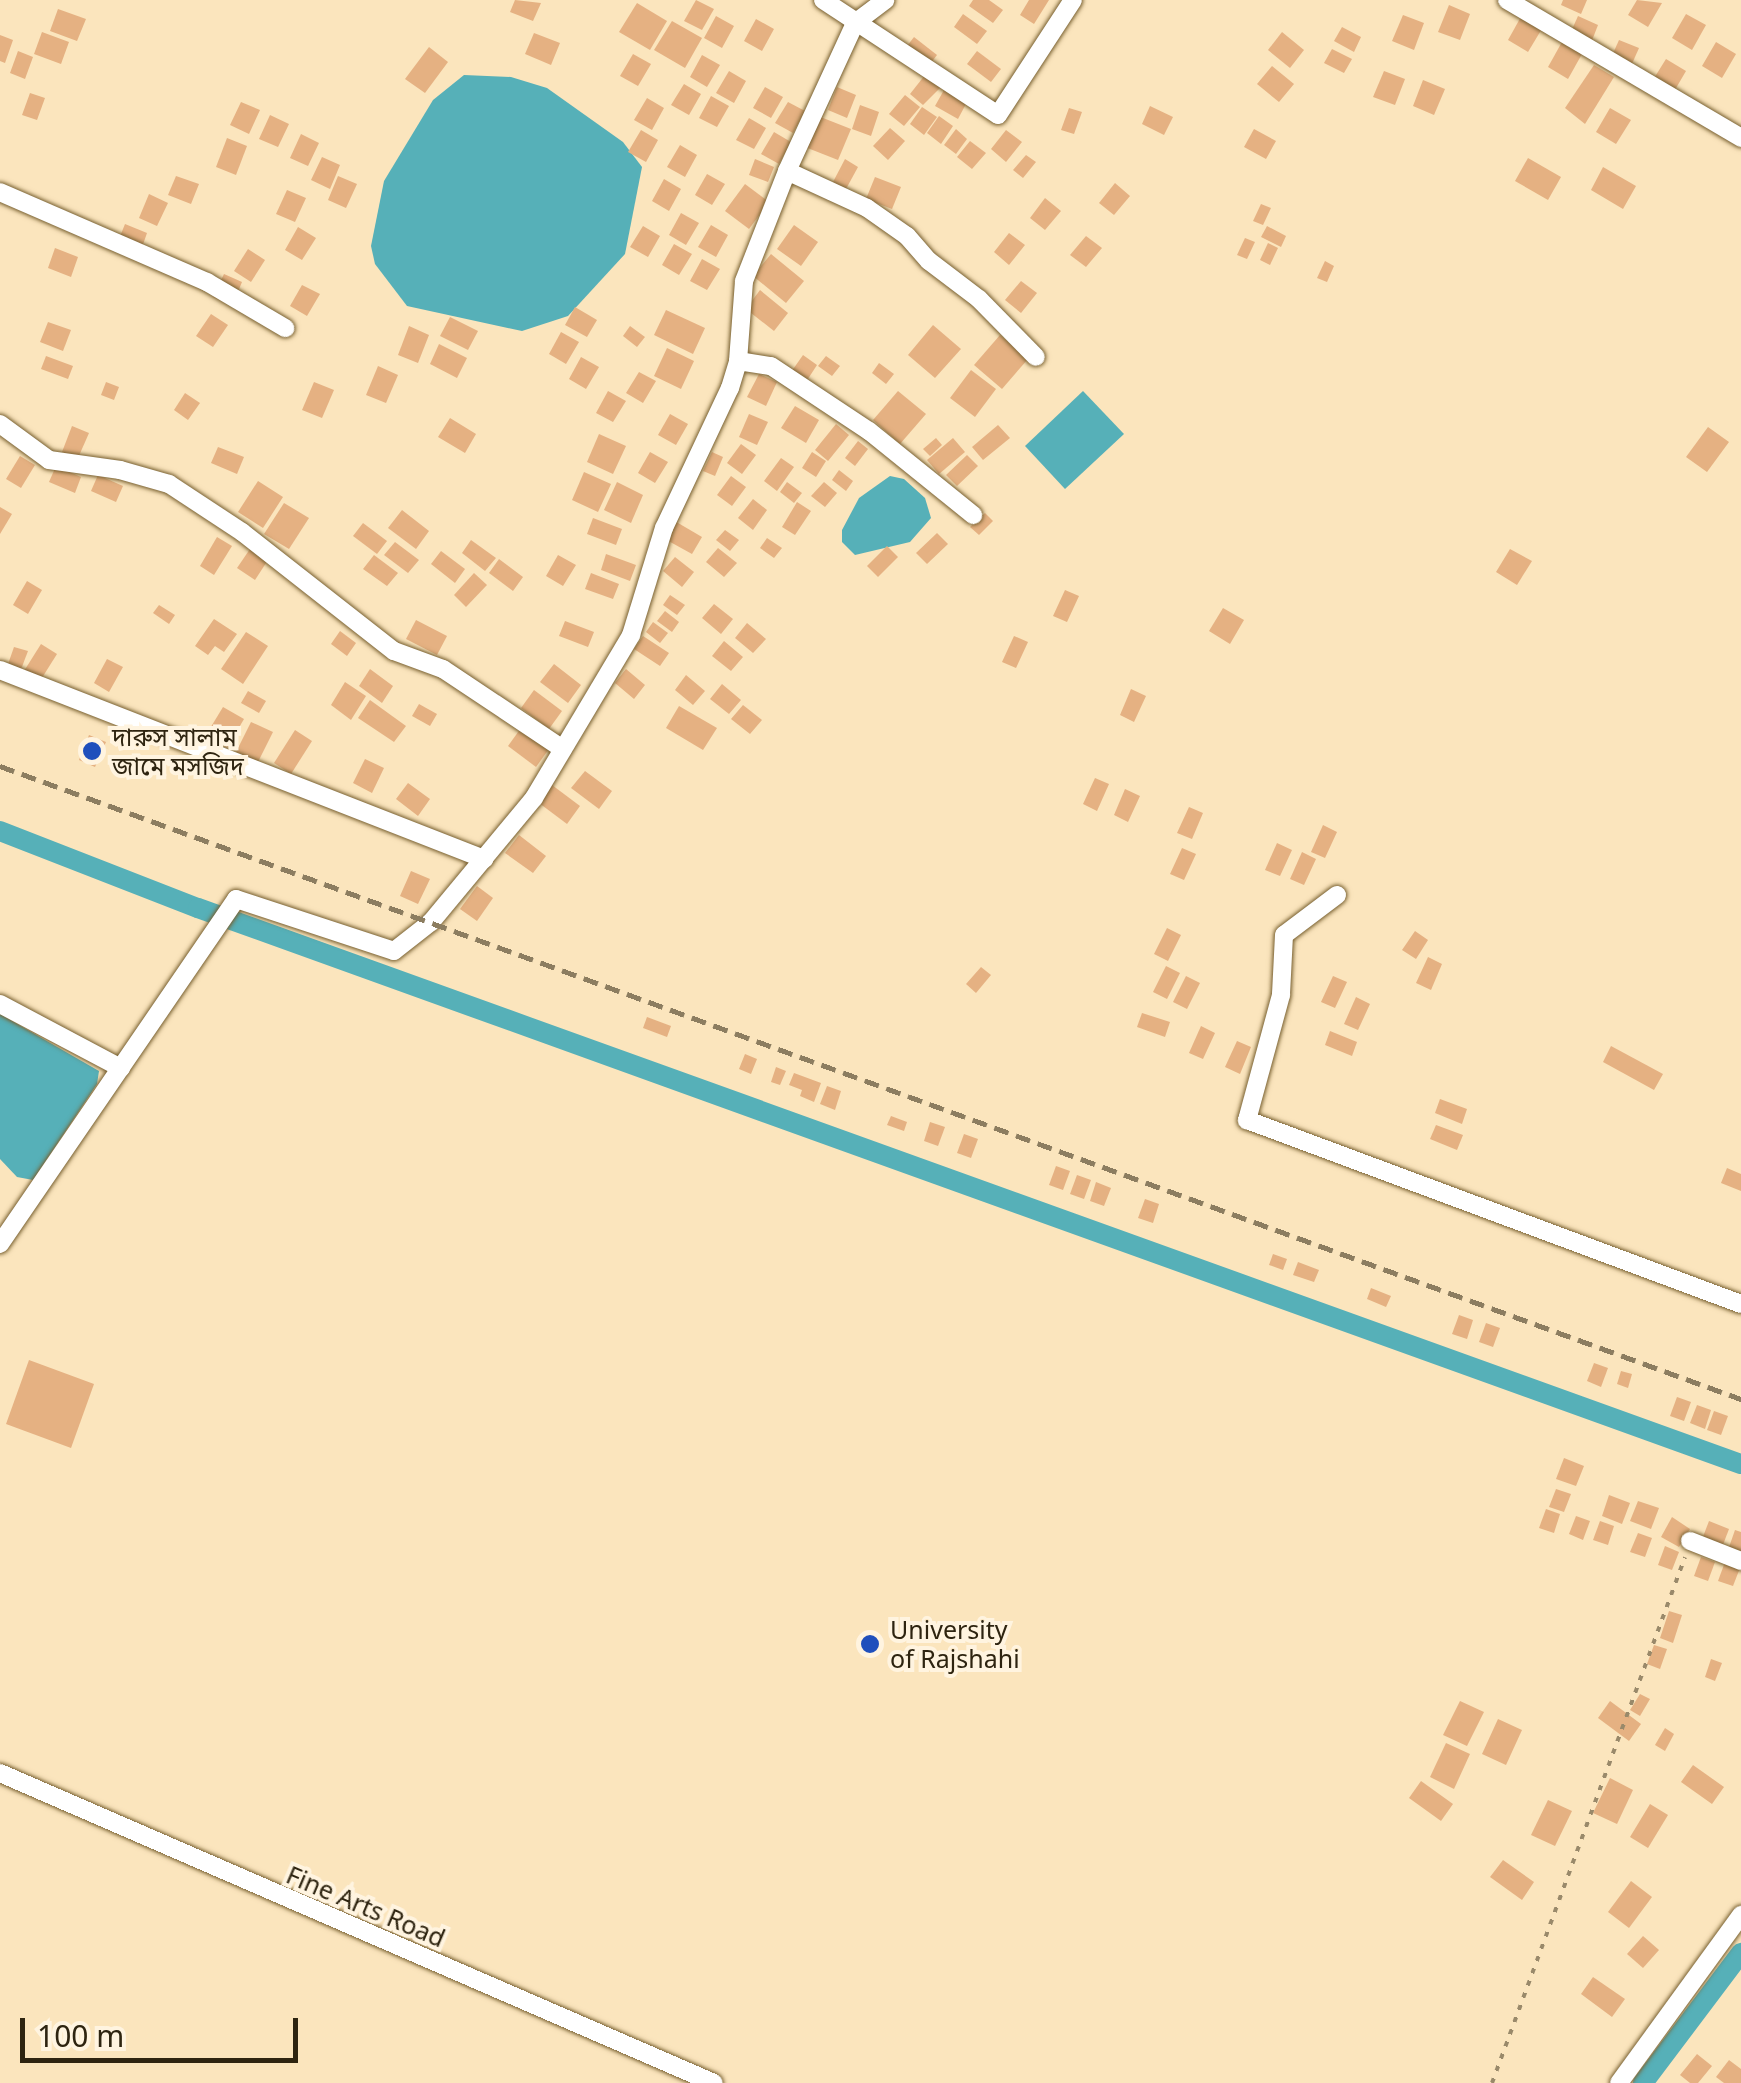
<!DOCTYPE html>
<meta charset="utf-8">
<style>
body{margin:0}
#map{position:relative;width:1741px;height:2083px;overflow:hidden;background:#fbe5bd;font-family:"Noto Sans","Noto Sans Bengali",sans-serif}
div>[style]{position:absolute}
.water>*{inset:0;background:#56b0b8}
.canal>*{height:20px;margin:-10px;padding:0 10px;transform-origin:10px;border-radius:10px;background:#56b0b8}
.building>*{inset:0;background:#e5b182}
.path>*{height:4px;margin-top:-2px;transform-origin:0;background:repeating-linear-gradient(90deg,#99896a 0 5px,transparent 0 13px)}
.roads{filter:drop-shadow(0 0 2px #775f2f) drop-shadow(0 0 2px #775f2f)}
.street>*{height:18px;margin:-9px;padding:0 9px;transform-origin:9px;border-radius:9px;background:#fff}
.rail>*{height:5px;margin-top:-2.5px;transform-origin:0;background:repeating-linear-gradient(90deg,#8c7d60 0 15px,transparent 0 23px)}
.dots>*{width:28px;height:28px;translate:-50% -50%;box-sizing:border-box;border:5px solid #fff4e0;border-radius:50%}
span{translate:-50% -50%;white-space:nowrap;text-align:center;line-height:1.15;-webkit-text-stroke:8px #fff4e0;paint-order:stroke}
.poi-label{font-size:25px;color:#2e2410}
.left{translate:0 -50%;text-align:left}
.street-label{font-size:25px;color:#2e2410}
.scale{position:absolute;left:20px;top:2018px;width:278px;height:45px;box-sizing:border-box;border:5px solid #2e2410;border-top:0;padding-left:12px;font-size:30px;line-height:35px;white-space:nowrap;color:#2e2410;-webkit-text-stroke:8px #fff4e0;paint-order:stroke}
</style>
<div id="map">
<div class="water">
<i style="clip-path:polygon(464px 75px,511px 77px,547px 88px,623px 142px,642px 167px,625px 254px,568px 316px,522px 331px,407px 306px,375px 264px,371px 246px,384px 181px,433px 100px)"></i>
<i style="clip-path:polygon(1083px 391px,1124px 434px,1065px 489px,1025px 446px)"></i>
<i style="clip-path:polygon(890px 476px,904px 479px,925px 498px,931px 518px,910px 542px,855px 555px,842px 542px,842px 530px,859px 498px)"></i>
<i style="clip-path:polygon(0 1014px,99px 1071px,97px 1084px,33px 1180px,17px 1177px,0 1159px)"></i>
</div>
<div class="canal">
<i style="left:0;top:831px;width:212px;rotate:21.3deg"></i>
<i style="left:198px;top:908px;width:1640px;rotate:19.82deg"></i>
<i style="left:1643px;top:2083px;width:163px;rotate:-53deg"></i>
</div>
<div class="building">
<i style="clip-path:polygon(515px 0,541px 3px,533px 21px,510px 12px)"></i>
<i style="clip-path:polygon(696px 0,714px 9px,702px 30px,684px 21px)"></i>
<i style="clip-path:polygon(973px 0,989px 0,1003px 10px,993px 23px,969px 6px)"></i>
<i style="clip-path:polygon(1029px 0,1049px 0,1034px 24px,1020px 15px)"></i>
<i style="clip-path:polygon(1563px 0,1587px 0,1581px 14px,1561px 5px)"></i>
<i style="clip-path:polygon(1637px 0,1662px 3px,1648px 27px,1628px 15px)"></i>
<i style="clip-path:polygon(637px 3px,667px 21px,650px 50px,619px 32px)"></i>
<i style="clip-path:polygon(1449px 5px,1470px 14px,1460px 40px,1438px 32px)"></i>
<i style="clip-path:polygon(58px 9px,86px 19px,77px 41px,50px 31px)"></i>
<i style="clip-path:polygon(963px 14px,987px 31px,977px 44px,954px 27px)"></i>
<i style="clip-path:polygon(1686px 14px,1706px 25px,1692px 50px,1672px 38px)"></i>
<i style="clip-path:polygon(1403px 15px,1424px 23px,1414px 50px,1392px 41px)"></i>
<i style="clip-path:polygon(1522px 15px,1543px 27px,1528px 52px,1508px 40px)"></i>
<i style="clip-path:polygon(716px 16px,734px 26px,722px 48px,704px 38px)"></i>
<i style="clip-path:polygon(1578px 16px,1598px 25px,1591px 43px,1570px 34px)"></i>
<i style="clip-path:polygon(756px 19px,774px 29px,762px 51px,744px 41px)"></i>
<i style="clip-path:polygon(672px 21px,702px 38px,685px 68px,654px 50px)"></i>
<i style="clip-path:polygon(1342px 27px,1361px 37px,1354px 52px,1334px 41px)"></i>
<i style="clip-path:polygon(42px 32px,69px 42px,61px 64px,34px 54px)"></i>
<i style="clip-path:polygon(1282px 32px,1304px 50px,1290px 68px,1268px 50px)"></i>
<i style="clip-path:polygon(534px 33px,560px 43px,551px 65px,525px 54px)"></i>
<i style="clip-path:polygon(0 35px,13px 40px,5px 63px,0 61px)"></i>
<i style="clip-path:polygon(914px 37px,937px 55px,927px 68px,904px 50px)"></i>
<i style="clip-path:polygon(1619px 40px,1639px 48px,1631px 66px,1611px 58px)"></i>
<i style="clip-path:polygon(1562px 42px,1582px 54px,1568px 79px,1548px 67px)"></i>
<i style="clip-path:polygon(1716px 42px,1736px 54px,1722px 78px,1702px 66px)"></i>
<i style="clip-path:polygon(429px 47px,448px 62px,425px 93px,405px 79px)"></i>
<i style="clip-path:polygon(1332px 49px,1352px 59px,1344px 73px,1324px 63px)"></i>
<i style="clip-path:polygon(18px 51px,33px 57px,25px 79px,10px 73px)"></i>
<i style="clip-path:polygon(977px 51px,1001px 69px,991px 82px,967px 64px)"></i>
<i style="clip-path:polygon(633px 54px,651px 64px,638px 86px,620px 76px)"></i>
<i style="clip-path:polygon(702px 55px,720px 65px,707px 87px,690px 77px)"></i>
<i style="clip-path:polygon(1666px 59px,1686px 71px,1672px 95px,1651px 83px)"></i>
<i style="clip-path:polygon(1594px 65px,1614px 77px,1585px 124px,1565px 108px)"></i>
<i style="clip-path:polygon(1272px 66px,1294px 84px,1279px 102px,1257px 84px)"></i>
<i style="clip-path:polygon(729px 71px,746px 81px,734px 103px,716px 93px)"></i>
<i style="clip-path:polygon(1384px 71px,1405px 79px,1395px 105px,1373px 97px)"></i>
<i style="clip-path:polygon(925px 75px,941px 87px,923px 105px,910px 94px)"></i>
<i style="clip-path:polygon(1423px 80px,1445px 89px,1434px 115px,1413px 106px)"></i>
<i style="clip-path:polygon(684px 84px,701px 94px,689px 115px,671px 105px)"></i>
<i style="clip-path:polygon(765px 87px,783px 97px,771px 118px,753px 108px)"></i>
<i style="clip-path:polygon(837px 87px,856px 95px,847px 118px,828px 110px)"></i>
<i style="clip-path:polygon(944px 90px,967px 102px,958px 119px,935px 106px)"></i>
<i style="clip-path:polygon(30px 93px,45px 98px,37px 120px,22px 115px)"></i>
<i style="clip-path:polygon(905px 95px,920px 107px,904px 126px,889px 114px)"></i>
<i style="clip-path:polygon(711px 96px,729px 106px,717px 127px,699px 118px)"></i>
<i style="clip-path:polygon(647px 98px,664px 108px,652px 130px,634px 120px)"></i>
<i style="clip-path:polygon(241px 102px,260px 110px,249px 134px,230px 125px)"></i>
<i style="clip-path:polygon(788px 102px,805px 111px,793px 133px,775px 123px)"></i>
<i style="clip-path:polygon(860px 105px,879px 112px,871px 136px,852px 129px)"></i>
<i style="clip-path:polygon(1150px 106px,1173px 117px,1164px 135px,1142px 124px)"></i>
<i style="clip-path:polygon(922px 107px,937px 117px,924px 135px,910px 124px)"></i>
<i style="clip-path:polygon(1069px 108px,1082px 112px,1074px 134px,1061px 130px)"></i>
<i style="clip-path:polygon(1610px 108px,1631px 120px,1616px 144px,1596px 132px)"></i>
<i style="clip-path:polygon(270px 115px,289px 124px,278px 147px,259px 139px)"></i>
<i style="clip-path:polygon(818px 116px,851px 129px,838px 160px,805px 147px)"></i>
<i style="clip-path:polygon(939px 116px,953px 126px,941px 144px,927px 133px)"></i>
<i style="clip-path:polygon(749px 118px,766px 128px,754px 149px,736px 140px)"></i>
<i style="clip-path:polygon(890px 128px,905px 141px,888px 160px,873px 146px)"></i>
<i style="clip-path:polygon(956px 129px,967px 139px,956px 154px,944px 145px)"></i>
<i style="clip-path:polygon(1254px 129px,1276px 141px,1266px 159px,1244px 147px)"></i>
<i style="clip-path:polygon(641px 130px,658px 140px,646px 162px,628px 152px)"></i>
<i style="clip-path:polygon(1006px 130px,1022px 142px,1006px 162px,991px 149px)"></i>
<i style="clip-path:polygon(774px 132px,791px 142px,779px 164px,761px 154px)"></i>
<i style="clip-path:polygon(301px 134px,319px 143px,308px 166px,290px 158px)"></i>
<i style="clip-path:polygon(227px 138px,247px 146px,236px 175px,216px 167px)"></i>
<i style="clip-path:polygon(970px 141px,986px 153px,972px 169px,957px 157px)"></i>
<i style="clip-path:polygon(680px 145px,697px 155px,685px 177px,667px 167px)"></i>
<i style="clip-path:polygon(1026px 155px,1036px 162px,1023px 178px,1013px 170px)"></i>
<i style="clip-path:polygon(322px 157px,340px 165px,330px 189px,311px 180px)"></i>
<i style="clip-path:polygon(1528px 158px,1561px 177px,1548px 200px,1515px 181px)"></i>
<i style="clip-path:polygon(755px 159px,774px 167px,768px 182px,749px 175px)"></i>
<i style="clip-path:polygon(845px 159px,858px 167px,846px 189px,833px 182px)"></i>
<i style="clip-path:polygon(1603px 167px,1636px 186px,1623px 209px,1591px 190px)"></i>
<i style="clip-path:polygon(707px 174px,725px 184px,712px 205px,695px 195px)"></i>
<i style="clip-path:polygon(176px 176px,199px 184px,191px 204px,168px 195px)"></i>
<i style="clip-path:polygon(338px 176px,357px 184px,346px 208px,328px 200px)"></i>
<i style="clip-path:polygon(875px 177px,901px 187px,892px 209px,866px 199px)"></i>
<i style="clip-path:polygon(664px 179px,681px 189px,669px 211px,652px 201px)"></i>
<i style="clip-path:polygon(1115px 183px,1130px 196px,1114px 215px,1099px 203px)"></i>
<i style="clip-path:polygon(745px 184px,769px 202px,749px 229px,725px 211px)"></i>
<i style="clip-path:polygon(287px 190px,306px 198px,295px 222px,276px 214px)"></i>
<i style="clip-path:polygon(149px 194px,168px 203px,157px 226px,139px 218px)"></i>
<i style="clip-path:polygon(1045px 198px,1061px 211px,1045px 230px,1030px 218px)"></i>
<i style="clip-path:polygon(1261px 204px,1271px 208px,1263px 225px,1253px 221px)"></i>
<i style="clip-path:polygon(681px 213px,699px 223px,686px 245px,669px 235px)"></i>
<i style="clip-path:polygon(125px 224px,147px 233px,140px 253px,117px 244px)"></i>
<i style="clip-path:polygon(711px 225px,728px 235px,716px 257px,698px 247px)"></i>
<i style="clip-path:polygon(794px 225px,818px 242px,801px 266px,777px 249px)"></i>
<i style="clip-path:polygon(643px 226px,660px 236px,648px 257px,630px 247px)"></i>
<i style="clip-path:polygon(1267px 226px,1286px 236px,1281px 247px,1261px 237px)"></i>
<i style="clip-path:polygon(298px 227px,316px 238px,302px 260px,285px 250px)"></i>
<i style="clip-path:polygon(1009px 233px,1025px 245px,1009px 265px,994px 252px)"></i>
<i style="clip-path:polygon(1086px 236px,1102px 248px,1086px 267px,1070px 255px)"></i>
<i style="clip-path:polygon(1245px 238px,1255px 242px,1247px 259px,1237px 255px)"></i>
<i style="clip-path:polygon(1268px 243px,1278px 248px,1270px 265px,1260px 260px)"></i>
<i style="clip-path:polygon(674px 244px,692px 254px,679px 275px,662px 265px)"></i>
<i style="clip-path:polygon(55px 248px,78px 257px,71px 277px,48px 268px)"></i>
<i style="clip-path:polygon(248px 249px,265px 260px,251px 282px,234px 271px)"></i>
<i style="clip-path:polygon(771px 254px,804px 281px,786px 303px,753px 276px)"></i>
<i style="clip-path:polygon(702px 259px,720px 269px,707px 290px,690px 281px)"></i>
<i style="clip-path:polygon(1325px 261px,1334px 266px,1327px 282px,1317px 278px)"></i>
<i style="clip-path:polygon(224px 274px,242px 282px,232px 306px,213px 297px)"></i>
<i style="clip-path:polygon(1021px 281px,1037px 293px,1021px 313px,1005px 300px)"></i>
<i style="clip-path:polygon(302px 285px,320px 294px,307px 316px,290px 306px)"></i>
<i style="clip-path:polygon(760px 290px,788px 313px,774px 331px,746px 309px)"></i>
<i style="clip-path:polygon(575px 307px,597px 320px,587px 337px,565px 325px)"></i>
<i style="clip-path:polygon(666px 310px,705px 328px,693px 354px,654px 335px)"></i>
<i style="clip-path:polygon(211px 314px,228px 325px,213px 347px,196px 336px)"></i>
<i style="clip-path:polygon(450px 317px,478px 331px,468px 350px,440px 336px)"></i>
<i style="clip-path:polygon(48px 322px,71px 330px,63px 351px,40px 342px)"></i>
<i style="clip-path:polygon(933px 325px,961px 349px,935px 378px,908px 355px)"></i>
<i style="clip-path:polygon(409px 326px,429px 335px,418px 363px,398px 355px)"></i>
<i style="clip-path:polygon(630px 326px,645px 337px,637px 347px,623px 336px)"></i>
<i style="clip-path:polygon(561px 332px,579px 342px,566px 364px,549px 354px)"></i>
<i style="clip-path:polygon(1000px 335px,1028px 359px,1002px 389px,974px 365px)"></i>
<i style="clip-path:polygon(439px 344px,467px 358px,457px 378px,430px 364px)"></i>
<i style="clip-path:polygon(667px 348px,694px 361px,681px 389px,654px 376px)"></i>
<i style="clip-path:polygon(803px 355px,817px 365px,804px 385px,789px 375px)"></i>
<i style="clip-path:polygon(46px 356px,73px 366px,68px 379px,41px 369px)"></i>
<i style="clip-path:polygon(826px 356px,840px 366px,832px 376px,818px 366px)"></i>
<i style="clip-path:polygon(581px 357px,599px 367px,586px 389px,569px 379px)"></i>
<i style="clip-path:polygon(879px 363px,894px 374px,886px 384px,872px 373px)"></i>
<i style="clip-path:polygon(378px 366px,398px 375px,386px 403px,366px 395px)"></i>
<i style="clip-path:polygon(971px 370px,996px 389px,975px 417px,950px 398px)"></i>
<i style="clip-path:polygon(639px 372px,656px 381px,643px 403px,626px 393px)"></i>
<i style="clip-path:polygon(759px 374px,777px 382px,766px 406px,747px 397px)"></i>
<i style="clip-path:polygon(106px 382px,119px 387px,114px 400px,101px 395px)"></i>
<i style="clip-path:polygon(314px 382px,334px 390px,322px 418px,302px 410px)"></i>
<i style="clip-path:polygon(608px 391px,626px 401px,613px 422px,596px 413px)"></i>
<i style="clip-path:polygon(898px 391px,926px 414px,900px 444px,873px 420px)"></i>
<i style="clip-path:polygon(185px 393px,200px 403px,188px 420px,174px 410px)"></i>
<i style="clip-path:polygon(795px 406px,819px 420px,806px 443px,781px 428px)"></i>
<i style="clip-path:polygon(670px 414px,688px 424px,676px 445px,658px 435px)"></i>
<i style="clip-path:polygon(749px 414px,768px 422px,757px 445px,739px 437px)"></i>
<i style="clip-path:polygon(450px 418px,476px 434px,465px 453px,438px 437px)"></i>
<i style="clip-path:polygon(836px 424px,849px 435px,828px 461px,815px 450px)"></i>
<i style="clip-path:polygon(998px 425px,1010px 438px,983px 460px,972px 447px)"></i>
<i style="clip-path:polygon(72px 426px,89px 433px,78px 458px,62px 452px)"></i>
<i style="clip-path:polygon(1708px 427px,1729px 442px,1707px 472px,1686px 457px)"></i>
<i style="clip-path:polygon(599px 434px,626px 446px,613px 474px,587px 462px)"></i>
<i style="clip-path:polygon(936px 438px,942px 445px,930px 456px,923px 449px)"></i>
<i style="clip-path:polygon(953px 438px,965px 452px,939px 474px,927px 460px)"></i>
<i style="clip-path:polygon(858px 441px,868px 449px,855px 466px,845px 458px)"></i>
<i style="clip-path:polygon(741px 444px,756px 455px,742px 474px,727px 463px)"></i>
<i style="clip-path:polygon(218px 447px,244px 457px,237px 474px,211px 463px)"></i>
<i style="clip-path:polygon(650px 452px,668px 462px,655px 483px,638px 473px)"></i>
<i style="clip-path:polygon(712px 452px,723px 457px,715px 476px,703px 471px)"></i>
<i style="clip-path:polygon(812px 452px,826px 461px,816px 477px,802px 468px)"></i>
<i style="clip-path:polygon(967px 455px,978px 466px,957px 486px,946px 475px)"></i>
<i style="clip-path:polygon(20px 456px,35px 465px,21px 488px,6px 479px)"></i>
<i style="clip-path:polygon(781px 458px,794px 467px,777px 491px,764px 481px)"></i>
<i style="clip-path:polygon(56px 466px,81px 477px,75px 493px,49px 482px)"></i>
<i style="clip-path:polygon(839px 470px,853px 481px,846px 491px,832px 480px)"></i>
<i style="clip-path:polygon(584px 472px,611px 484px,598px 512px,572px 500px)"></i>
<i style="clip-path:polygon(98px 475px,123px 486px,116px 502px,91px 491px)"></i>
<i style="clip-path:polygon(731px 476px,746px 487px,732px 506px,717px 495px)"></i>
<i style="clip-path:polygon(258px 481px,283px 497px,263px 528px,238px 512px)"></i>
<i style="clip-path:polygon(617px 482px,643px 495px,631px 523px,604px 510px)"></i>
<i style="clip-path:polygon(787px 482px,802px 493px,794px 503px,780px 492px)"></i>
<i style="clip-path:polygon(824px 482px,837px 493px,825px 507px,811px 496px)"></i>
<i style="clip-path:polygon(753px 499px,767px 510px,753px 530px,738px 518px)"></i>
<i style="clip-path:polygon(797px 502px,811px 511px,795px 535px,782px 527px)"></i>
<i style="clip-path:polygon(284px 503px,309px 518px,289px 549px,264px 534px)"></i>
<i style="clip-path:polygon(0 507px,12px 514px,0 534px)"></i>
<i style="clip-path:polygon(402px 510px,429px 531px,416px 549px,388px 528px)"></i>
<i style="clip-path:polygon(985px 513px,993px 521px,979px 535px,970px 527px)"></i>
<i style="clip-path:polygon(593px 518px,622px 529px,616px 545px,587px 534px)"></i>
<i style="clip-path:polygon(673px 520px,702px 537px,692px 554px,663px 538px)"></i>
<i style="clip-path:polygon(363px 523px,387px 541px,377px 554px,353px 536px)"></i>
<i style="clip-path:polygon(725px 530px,739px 540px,730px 551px,716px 540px)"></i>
<i style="clip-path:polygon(937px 533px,948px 544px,927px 564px,916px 553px)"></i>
<i style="clip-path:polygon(217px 537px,232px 546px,214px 575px,200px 566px)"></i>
<i style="clip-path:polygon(767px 538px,782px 548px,774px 558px,760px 548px)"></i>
<i style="clip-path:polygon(471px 540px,496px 558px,485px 571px,462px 553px)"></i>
<i style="clip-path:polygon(395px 542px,419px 560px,408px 573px,384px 555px)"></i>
<i style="clip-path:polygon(887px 546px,898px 557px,878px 577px,867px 566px)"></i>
<i style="clip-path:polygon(718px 548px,737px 563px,724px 577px,706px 562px)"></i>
<i style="clip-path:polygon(250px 549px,268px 560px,255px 580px,237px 568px)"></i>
<i style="clip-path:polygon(1510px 549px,1532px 561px,1517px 585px,1496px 572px)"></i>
<i style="clip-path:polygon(441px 551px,465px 569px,455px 583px,431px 564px)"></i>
<i style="clip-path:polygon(606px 554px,636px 565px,630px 581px,601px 570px)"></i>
<i style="clip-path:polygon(374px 555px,398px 573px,387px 586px,363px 569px)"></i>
<i style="clip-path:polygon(558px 555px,576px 565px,563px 586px,546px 576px)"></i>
<i style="clip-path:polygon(675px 557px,694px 572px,682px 587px,663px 571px)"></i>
<i style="clip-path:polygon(499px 559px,523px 577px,513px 591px,489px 573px)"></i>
<i style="clip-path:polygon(474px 573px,487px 585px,466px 607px,454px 595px)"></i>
<i style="clip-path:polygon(591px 573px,619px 584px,613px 599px,585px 589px)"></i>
<i style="clip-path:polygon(27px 581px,42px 590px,28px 614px,13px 605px)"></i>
<i style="clip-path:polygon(1065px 590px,1079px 596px,1067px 622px,1053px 616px)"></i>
<i style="clip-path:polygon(670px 595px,685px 605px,677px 615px,663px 605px)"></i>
<i style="clip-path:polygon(714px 604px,733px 619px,721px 634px,702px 618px)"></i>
<i style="clip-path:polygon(159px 605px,175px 615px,169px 624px,153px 613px)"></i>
<i style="clip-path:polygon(1223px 608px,1244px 620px,1230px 644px,1209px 631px)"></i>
<i style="clip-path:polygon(665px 611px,679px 622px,672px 632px,657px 621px)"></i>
<i style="clip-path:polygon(214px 619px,237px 634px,224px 652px,215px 646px,208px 655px,195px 646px)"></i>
<i style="clip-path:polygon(416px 620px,447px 636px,437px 655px,406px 639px)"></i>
<i style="clip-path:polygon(565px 621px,594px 632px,588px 647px,559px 636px)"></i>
<i style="clip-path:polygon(653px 622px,668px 633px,660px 643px,646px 632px)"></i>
<i style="clip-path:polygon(747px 623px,766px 639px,753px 653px,735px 638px)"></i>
<i style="clip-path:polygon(340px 631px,356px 643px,347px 656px,331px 644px)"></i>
<i style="clip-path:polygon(246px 632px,268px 646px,243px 684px,221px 669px)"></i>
<i style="clip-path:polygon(643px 636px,669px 653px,660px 666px,634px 649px)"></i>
<i style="clip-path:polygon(1014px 636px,1028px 642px,1016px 668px,1002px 662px)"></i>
<i style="clip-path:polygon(724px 641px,743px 657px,731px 671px,712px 656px)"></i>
<i style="clip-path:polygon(41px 644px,57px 654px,40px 681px,24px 671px)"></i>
<i style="clip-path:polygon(14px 647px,28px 651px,20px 672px,7px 667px)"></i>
<i style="clip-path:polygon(107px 659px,123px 667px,109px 692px,94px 683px)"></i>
<i style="clip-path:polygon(554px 664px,581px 685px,568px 703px,540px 682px)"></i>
<i style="clip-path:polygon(370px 669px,393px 686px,382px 703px,359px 686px)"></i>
<i style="clip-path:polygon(626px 669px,645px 685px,634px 699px,615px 683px)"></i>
<i style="clip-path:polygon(686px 675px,705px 691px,693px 705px,675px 690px)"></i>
<i style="clip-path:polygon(345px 682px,366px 696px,351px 720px,331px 705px)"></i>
<i style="clip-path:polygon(722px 684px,741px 700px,729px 714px,710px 699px)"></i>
<i style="clip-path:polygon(1131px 689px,1146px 696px,1134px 722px,1120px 715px)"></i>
<i style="clip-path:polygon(534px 690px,562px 711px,549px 729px,521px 708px)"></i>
<i style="clip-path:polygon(248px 691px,266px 701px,259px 713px,241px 703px)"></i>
<i style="clip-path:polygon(370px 700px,406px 726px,394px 742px,358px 718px)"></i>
<i style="clip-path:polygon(419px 704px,437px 714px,430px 726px,412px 716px)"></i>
<i style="clip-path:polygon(743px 705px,762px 720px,750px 734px,731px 719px)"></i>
<i style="clip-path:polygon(679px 706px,717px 728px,703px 750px,666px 728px)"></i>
<i style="clip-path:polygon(223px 707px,244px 719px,227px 748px,206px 735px)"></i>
<i style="clip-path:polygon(251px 722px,273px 732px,258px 762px,236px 752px)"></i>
<i style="clip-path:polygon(521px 728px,549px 749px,536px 767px,508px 746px)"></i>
<i style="clip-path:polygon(295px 730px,312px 741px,291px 774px,274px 763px)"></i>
<i style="clip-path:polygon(89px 735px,106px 742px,95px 767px,79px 760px)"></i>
<i style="clip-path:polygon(365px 759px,384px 768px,372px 793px,353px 783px)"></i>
<i style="clip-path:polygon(585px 771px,612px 791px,599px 809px,571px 788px)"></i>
<i style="clip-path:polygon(1095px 778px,1109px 784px,1097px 811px,1083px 804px)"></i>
<i style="clip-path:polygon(408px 783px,430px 799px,418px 816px,396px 799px)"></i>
<i style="clip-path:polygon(552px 785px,580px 806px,567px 824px,539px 803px)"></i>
<i style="clip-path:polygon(1125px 789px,1140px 796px,1128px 822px,1114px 815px)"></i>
<i style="clip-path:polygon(1189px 807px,1203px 813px,1192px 839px,1177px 833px)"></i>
<i style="clip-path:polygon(1323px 825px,1337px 832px,1325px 858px,1311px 852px)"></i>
<i style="clip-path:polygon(519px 835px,546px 856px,533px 873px,505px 853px)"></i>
<i style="clip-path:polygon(1277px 843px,1292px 850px,1280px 876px,1265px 870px)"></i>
<i style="clip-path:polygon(1182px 848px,1196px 854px,1184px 880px,1170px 874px)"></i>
<i style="clip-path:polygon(1302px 852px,1316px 859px,1304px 885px,1290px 879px)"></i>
<i style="clip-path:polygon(411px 871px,430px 879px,418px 904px,400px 896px)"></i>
<i style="clip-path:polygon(477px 886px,493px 898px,477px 921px,460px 909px)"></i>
<i style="clip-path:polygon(1167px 928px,1181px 935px,1168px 961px,1154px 954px)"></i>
<i style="clip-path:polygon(1415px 931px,1428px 940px,1416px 959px,1402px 950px)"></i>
<i style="clip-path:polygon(1428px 957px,1442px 964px,1431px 990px,1416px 983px)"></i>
<i style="clip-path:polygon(1166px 966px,1180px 973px,1167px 999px,1153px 992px)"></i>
<i style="clip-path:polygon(981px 967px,991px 975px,976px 993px,966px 984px)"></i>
<i style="clip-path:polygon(1186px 976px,1200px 983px,1187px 1009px,1173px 1002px)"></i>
<i style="clip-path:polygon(1333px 976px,1347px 982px,1335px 1008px,1321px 1002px)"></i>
<i style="clip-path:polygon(1356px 997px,1370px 1004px,1358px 1030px,1344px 1024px)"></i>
<i style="clip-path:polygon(1142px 1013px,1170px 1022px,1165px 1037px,1137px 1027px)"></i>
<i style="clip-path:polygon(647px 1017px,671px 1026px,667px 1037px,643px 1028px)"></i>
<i style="clip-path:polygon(1201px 1026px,1215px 1033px,1203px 1059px,1189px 1053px)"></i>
<i style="clip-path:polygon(1330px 1031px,1357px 1042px,1352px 1056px,1325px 1045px)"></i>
<i style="clip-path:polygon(1237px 1041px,1251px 1047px,1240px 1074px,1225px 1067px)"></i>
<i style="clip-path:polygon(1611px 1046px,1663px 1074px,1654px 1090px,1603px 1062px)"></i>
<i style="clip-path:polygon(745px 1054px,757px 1059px,751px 1074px,739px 1069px)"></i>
<i style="clip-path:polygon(776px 1067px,786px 1071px,780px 1085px,771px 1082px)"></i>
<i style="clip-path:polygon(794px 1073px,821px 1083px,814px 1102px,800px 1096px,802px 1090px,789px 1085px)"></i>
<i style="clip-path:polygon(827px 1086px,841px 1091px,835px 1110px,820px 1104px)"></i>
<i style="clip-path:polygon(1440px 1099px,1467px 1109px,1462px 1124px,1435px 1113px)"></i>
<i style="clip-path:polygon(891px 1116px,907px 1122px,904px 1131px,887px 1125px)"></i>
<i style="clip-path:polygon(930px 1122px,945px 1127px,938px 1146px,924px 1141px)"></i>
<i style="clip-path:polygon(1436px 1125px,1463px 1135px,1457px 1150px,1430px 1139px)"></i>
<i style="clip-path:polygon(964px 1134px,978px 1139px,971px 1158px,957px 1153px)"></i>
<i style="clip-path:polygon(1056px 1166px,1070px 1171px,1063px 1190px,1049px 1185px)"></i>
<i style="clip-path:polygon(1727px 1168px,1741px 1174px,1741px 1191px,1721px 1183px)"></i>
<i style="clip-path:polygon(1077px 1175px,1091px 1180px,1084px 1199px,1070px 1194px)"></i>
<i style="clip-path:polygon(1096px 1182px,1111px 1188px,1104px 1206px,1090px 1201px)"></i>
<i style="clip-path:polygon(1145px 1199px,1159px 1204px,1153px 1223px,1138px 1218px)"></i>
<i style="clip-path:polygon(1273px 1254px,1287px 1259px,1283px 1270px,1269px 1265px)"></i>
<i style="clip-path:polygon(1298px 1262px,1319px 1270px,1314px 1282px,1293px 1275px)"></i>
<i style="clip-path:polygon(1371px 1288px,1391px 1296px,1386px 1307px,1367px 1299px)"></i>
<i style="clip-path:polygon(1459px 1315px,1473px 1320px,1467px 1339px,1452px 1334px)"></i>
<i style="clip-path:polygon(1486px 1323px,1500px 1328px,1493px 1347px,1479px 1342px)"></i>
<i style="clip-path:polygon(29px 1360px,94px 1384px,71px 1448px,6px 1424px)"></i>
<i style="clip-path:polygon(1594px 1363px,1608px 1368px,1601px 1387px,1587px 1381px)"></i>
<i style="clip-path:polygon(1621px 1371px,1632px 1374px,1628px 1388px,1617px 1384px)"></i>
<i style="clip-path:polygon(1677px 1397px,1691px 1402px,1684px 1421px,1670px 1416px)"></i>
<i style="clip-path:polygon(1697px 1405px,1711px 1410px,1705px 1429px,1690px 1423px)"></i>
<i style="clip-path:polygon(1714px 1411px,1728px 1416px,1721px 1435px,1707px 1430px)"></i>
<i style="clip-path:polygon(1564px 1458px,1584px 1466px,1576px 1486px,1556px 1479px)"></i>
<i style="clip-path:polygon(1556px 1489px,1571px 1494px,1564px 1512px,1549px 1507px)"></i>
<i style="clip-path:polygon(1609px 1495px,1630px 1503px,1622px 1524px,1602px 1516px)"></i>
<i style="clip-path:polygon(1638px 1501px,1659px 1508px,1651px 1529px,1630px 1521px)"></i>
<i style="clip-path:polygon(1546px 1509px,1560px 1514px,1554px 1533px,1539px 1528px)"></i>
<i style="clip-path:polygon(1576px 1516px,1590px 1521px,1583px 1540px,1569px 1534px)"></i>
<i style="clip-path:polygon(1672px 1517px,1690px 1529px,1679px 1547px,1661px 1537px)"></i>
<i style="clip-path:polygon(1600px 1521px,1614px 1526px,1608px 1545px,1593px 1540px)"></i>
<i style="clip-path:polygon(1709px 1521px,1729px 1529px,1721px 1550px,1701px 1542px)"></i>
<i style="clip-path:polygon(1735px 1530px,1741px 1532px,1741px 1555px,1728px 1550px)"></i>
<i style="clip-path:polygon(1638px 1533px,1652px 1538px,1645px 1557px,1630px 1552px)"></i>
<i style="clip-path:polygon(1665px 1546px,1679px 1552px,1672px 1570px,1658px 1565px)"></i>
<i style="clip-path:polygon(1701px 1557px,1715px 1562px,1708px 1581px,1694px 1576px)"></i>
<i style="clip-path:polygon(1725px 1562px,1740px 1568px,1733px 1586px,1718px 1581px)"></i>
<i style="clip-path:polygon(1669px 1611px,1682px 1615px,1673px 1643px,1660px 1638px)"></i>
<i style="clip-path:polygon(1654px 1645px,1667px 1649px,1660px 1669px,1647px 1664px)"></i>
<i style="clip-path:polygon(1711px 1659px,1722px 1663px,1715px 1681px,1705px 1677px)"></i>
<i style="clip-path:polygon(1640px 1694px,1650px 1699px,1640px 1716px,1630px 1710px)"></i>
<i style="clip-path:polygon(1460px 1701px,1484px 1712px,1467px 1746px,1443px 1735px)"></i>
<i style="clip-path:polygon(1610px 1701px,1641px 1724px,1629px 1741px,1598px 1718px)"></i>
<i style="clip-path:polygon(1498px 1719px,1522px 1730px,1506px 1765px,1482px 1754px)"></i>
<i style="clip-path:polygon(1665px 1728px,1674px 1734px,1665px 1751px,1655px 1745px)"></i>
<i style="clip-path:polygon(1446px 1743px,1470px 1754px,1454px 1789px,1430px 1777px)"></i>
<i style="clip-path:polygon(1693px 1765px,1724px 1787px,1712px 1804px,1681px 1782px)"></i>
<i style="clip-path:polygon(1610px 1778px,1633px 1790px,1617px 1824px,1593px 1813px)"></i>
<i style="clip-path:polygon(1421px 1781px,1453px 1804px,1441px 1821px,1409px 1798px)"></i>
<i style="clip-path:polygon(1548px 1800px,1572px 1811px,1555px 1846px,1531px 1835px)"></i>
<i style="clip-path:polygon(1650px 1804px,1668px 1815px,1648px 1848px,1630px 1837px)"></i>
<i style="clip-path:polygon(1503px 1860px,1534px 1882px,1522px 1900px,1490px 1877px)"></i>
<i style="clip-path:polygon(1631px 1881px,1652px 1897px,1629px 1928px,1608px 1912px)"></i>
<i style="clip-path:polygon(1643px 1936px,1659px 1950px,1643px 1968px,1627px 1954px)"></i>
<i style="clip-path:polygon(1593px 1977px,1625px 1999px,1612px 2017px,1581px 1994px)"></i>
<i style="clip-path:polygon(1697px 2054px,1712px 2066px,1698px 2083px,1690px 2083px,1680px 2075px)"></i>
<i style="clip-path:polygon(1729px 2060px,1741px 2069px,1741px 2083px,1724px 2083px,1716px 2077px)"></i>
</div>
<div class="path">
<i style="left:1492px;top:2083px;width:560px;rotate:-69.85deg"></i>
</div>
<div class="roads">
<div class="street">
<i style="left:823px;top:0;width:209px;rotate:33.3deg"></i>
<i style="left:998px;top:115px;width:137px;rotate:-56.9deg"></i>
<i style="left:1507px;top:0;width:272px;rotate:30.5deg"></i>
<i style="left:787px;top:171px;width:88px;rotate:24.8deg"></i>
<i style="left:867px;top:208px;width:49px;rotate:35deg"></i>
<i style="left:907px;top:236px;width:33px;rotate:49deg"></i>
<i style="left:929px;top:261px;width:63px;rotate:37.2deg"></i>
<i style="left:979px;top:299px;width:81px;rotate:45.5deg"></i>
<i style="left:0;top:192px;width:226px;rotate:23.5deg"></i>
<i style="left:207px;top:282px;width:91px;rotate:30.5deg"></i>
<i style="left:738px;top:361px;width:33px;rotate:9deg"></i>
<i style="left:771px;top:366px;width:118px;rotate:33.6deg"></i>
<i style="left:869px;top:431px;width:134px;rotate:38.9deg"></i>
<i style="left:0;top:424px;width:61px;rotate:36.3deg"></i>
<i style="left:49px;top:460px;width:72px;rotate:8deg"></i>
<i style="left:120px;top:470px;width:51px;rotate:15.9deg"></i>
<i style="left:169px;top:484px;width:87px;rotate:33.3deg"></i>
<i style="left:242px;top:532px;width:193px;rotate:38.1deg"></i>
<i style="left:394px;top:651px;width:52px;rotate:20.2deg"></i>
<i style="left:443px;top:669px;width:144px;rotate:33.7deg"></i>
<i style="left:0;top:670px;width:520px;rotate:21.33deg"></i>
<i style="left:1337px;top:895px;width:66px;rotate:143deg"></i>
<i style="left:1284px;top:935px;width:60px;rotate:92.9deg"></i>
<i style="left:1281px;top:995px;width:130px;rotate:105.2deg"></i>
<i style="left:1247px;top:1120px;width:527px;rotate:20.43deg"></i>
<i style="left:0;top:1004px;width:137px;rotate:27.9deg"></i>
<i style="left:0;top:1244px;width:418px;rotate:-55.6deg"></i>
<i style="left:236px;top:899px;width:166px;rotate:18.2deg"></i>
<i style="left:394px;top:951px;width:47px;rotate:-38.1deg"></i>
<i style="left:431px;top:922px;width:161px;rotate:-50.3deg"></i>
<i style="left:534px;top:798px;width:190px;rotate:-59.2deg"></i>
<i style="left:631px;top:635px;width:112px;rotate:-72.9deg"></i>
<i style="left:664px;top:528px;width:155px;rotate:-64.8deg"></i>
<i style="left:730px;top:388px;width:28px;rotate:-73deg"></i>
<i style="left:738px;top:361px;width:80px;rotate:-85.7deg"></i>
<i style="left:744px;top:281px;width:118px;rotate:-68.6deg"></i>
<i style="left:787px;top:171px;width:163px;rotate:-65.3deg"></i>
<i style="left:855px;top:23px;width:38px;rotate:-37deg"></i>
<i style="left:1690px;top:1541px;width:55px;rotate:21.4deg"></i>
<i style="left:0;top:1773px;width:778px;rotate:23.47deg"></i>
<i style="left:1619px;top:2083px;width:208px;rotate:-54deg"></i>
</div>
</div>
<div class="rail">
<i style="left:0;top:766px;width:1853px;rotate:19.98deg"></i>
</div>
<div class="dots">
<i style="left:92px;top:751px;background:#1f4fbc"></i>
<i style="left:870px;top:1644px;background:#1f4fbc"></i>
</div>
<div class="poi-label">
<span class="left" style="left:112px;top:751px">দারুস সালাম<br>জামে মসজিদ</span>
<span class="left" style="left:890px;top:1644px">University<br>of Rajshahi</span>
</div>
<div class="street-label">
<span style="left:366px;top:1906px;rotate:23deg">Fine Arts Road</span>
</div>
<div class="scale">100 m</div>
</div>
